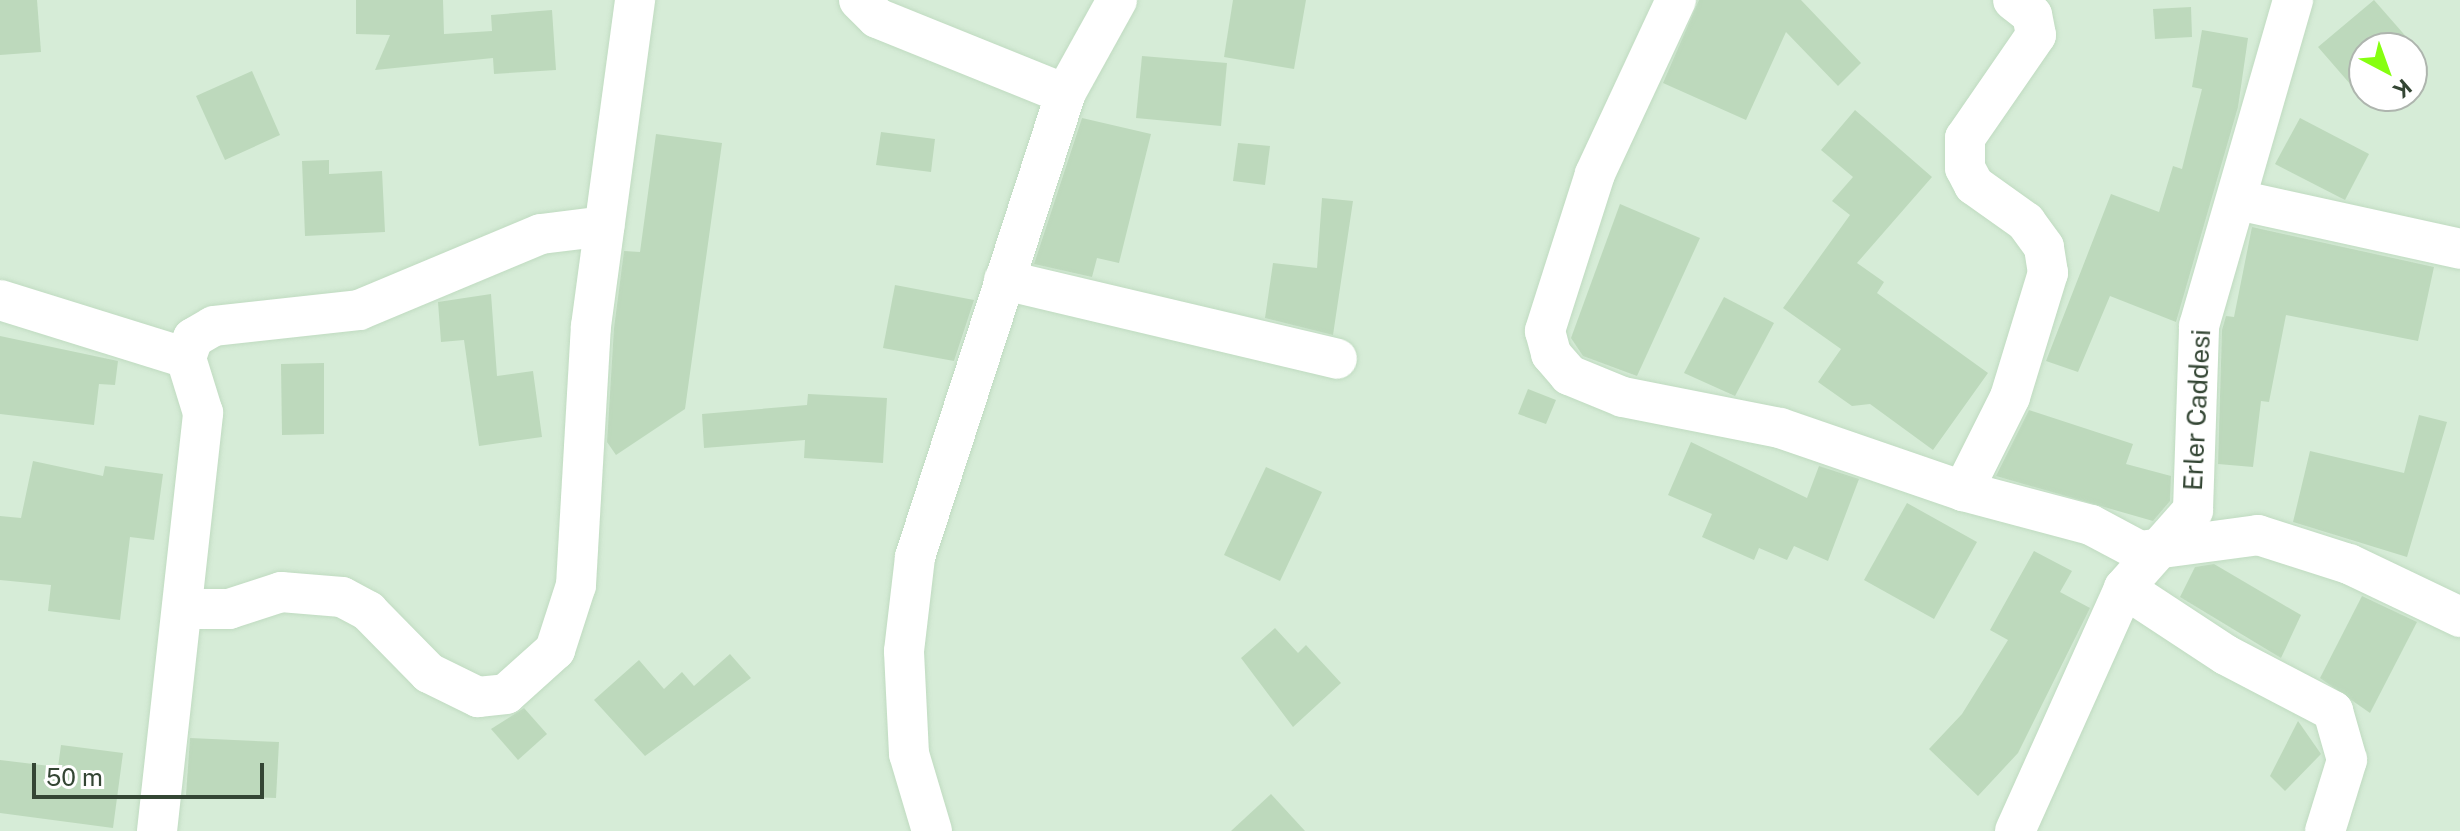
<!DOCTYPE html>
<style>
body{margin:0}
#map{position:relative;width:2460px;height:831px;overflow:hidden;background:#e5f4e5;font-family:"Public Sans",sans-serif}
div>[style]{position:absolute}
.residential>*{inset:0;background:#d6ecd7}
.building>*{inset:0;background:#bdd9bc}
.roads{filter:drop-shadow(0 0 2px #c0dbc1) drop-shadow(0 0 2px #c0dbc1)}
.minor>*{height:40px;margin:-20px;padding:0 20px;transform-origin:20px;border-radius:20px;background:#fff}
span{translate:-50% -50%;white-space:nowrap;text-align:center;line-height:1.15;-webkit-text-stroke:8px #fff;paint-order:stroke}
.street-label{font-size:26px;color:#344634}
.north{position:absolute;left:2348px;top:32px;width:80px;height:80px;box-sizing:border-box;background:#fff;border:2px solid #aeb5ae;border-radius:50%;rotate:139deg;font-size:22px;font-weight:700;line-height:32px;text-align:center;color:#344634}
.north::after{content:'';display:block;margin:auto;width:28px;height:36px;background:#86ff10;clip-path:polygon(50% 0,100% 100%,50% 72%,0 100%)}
.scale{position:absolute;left:32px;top:763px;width:232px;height:36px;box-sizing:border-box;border:4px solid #344634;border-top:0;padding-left:10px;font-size:24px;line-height:28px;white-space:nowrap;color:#344634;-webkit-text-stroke:6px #fff;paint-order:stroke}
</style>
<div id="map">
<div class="residential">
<i style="clip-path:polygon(evenodd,0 0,2460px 0,2460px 831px,0 831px,0 0,2364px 48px,2412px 48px,2412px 96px,2364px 96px,2364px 48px)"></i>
</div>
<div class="building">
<i style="clip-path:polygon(0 0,37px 0,41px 52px,0 55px)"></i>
<i style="clip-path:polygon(356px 0,443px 0,444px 34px,492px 31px,491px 15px,552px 10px,556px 70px,494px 74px,493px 58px,375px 70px,390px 35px,356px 34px)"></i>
<i style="clip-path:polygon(1233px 0,1306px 0,1294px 69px,1224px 57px)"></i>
<i style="clip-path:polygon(1699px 0,1801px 0,1861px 63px,1838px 86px,1786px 32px,1746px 120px,1663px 83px)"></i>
<i style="clip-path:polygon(2374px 0,2416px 48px,2364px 48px,2364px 100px,2318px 47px)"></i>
<i style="clip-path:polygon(2191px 7px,2192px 37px,2155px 39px,2153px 9px)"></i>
<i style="clip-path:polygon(2202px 30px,2248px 38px,2238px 107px,2176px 322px,2110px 296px,2078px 372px,2046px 361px,2111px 194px,2159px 212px,2173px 166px,2182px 169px,2202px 89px,2192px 87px)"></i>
<i style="clip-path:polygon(1142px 56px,1227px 63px,1221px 126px,1136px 118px)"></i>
<i style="clip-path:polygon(252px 71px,280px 135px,225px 160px,196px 96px)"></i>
<i style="clip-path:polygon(1855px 110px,1932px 177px,1857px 263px,1884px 282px,1877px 293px,1988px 373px,1933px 450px,1870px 404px,1852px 406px,1818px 382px,1841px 349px,1783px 308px,1850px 215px,1832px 201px,1853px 177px,1821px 150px)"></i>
<i style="clip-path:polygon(1082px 118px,1151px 134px,1119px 263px,1097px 258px,1092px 277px,1034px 264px)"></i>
<i style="clip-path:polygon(2300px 118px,2369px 154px,2345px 200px,2275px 164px)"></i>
<i style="clip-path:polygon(881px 132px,935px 139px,931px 172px,876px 165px)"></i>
<i style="clip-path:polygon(656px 134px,722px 143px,685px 409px,616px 455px,607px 442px,614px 328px,624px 251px,640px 252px)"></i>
<i style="clip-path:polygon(1238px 143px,1270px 146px,1265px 185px,1233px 181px)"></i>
<i style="clip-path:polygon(329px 160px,329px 174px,382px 171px,385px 232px,305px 236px,302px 161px)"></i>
<i style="clip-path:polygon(1322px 198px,1353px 201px,1333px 335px,1265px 318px,1273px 263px,1317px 268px)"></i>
<i style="clip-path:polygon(1620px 204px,1700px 238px,1637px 376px,1583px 356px,1571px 338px)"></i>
<i style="clip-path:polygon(2252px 227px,2434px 267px,2418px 341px,2286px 315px,2269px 402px,2261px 401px,2253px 467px,2218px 464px,2222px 330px,2226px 316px,2234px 317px)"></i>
<i style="clip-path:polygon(895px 285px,974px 300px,954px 361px,883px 348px)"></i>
<i style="clip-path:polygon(491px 294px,497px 376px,533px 371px,542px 437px,479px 446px,464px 340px,441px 342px,438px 302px)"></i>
<i style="clip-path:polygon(1724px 297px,1774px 323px,1735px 396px,1684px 373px)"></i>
<i style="clip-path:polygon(0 336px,118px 361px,115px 385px,99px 384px,94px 425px,0 414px)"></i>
<i style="clip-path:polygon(324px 363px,324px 434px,282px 435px,281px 364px)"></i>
<i style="clip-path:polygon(1528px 389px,1556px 400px,1546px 424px,1518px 414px)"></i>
<i style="clip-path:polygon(808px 394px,887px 398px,883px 463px,804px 458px,805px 440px,704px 448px,702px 414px,807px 405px)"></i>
<i style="clip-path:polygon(2029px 410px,2133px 444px,2126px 464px,2171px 476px,2170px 501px,2153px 521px,1996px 476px)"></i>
<i style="clip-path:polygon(2419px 415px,2447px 422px,2407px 557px,2293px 522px,2310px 451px,2404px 473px)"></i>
<i style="clip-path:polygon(1691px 442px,1807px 498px,1819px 466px,1859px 479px,1828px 561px,1794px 546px,1787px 560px,1759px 548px,1754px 560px,1702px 537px,1712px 514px,1668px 495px)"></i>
<i style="clip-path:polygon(33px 461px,103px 476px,105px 466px,163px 474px,154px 540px,130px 537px,120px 620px,48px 611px,51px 585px,0 580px,0 516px,21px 518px)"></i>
<i style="clip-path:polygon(1266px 467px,1322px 492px,1280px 581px,1224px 555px)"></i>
<i style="clip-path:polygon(1907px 503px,1977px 542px,1934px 619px,1864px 580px)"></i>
<i style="clip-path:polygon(2034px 551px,2072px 571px,2060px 592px,2090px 608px,2018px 753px,1978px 796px,1929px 749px,1962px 714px,2008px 640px,1990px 630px)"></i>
<i style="clip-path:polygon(2214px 564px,2301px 615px,2281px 658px,2180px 597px,2195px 567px)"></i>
<i style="clip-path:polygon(2362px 596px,2417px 622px,2370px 713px,2320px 678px)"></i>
<i style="clip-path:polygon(1275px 628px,1298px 653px,1306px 645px,1341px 683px,1293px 727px,1241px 658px)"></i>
<i style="clip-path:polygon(730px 654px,751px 678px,645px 756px,594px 700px,639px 660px,664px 689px,682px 672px,694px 686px)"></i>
<i style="clip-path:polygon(524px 708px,547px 734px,518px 760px,491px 729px)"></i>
<i style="clip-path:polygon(2298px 721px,2321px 754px,2285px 791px,2270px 776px)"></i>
<i style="clip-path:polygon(190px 738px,279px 742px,276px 798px,186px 795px)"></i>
<i style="clip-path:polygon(61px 745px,123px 753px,113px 828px,0 813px,0 760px,58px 767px)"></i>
<i style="clip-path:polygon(1271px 794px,1305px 831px,1231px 831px)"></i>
</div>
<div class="roads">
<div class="minor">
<i style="left:859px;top:0;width:25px;rotate:45deg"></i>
<i style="left:877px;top:18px;width:203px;rotate:22deg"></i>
<i style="left:1676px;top:0;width:192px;rotate:115deg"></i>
<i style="left:1595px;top:174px;width:165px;rotate:107.7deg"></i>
<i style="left:1545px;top:331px;width:24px;rotate:75deg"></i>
<i style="left:1551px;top:354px;width:28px;rotate:49deg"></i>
<i style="left:1569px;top:375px;width:58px;rotate:22.2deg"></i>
<i style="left:1623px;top:397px;width:160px;rotate:11.2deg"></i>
<i style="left:1780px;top:428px;width:194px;rotate:19deg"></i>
<i style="left:1963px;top:491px;width:132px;rotate:14.9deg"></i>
<i style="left:2091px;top:525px;width:55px;rotate:28deg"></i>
<i style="left:2140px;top:551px;width:119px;rotate:-7.7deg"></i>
<i style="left:2258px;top:535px;width:96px;rotate:17.7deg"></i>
<i style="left:2349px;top:564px;width:123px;rotate:25.5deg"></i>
<i style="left:2238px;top:200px;width:227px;rotate:12.4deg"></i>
<i style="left:1004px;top:280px;width:342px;rotate:13.3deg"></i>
<i style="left:0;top:300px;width:195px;rotate:17.3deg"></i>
<i style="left:1963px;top:491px;width:105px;rotate:-63.4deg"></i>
<i style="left:2010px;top:397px;width:130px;rotate:-73deg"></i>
<i style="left:2048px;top:273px;width:26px;rotate:-99deg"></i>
<i style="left:2044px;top:247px;width:31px;rotate:-126deg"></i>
<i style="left:2026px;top:222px;width:64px;rotate:-144.6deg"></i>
<i style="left:1974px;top:185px;width:19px;rotate:-118deg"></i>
<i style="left:1965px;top:168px;width:30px;rotate:-90deg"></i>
<i style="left:1965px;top:138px;width:125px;rotate:-55.4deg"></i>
<i style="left:2036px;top:35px;width:20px;rotate:-101deg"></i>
<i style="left:2032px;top:15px;width:24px;rotate:-142deg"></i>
<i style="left:2124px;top:588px;width:122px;rotate:33.3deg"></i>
<i style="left:2226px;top:655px;width:121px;rotate:27.6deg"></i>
<i style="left:2333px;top:711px;width:51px;rotate:74.1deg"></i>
<i style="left:2347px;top:760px;width:74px;rotate:107.2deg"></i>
<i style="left:183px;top:609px;width:46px"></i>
<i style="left:229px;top:609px;width:55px;rotate:-18.1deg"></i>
<i style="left:281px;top:592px;width:61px;rotate:4.7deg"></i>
<i style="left:342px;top:597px;width:30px;rotate:28deg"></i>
<i style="left:368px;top:611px;width:87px;rotate:45.5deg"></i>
<i style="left:429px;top:673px;width:55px;rotate:26.1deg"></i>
<i style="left:478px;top:697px;width:28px;rotate:-6deg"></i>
<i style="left:506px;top:694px;width:66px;rotate:-41.9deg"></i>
<i style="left:555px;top:650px;width:68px;rotate:-72.1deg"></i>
<i style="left:576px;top:585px;width:259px;rotate:-86.7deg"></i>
<i style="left:591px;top:326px;width:329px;rotate:-82.3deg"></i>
<i style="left:157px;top:831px;width:421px;rotate:-83.7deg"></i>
<i style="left:203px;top:413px;width:58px;rotate:-107.2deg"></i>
<i style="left:186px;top:358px;width:21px;rotate:-71deg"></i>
<i style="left:193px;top:338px;width:24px;rotate:-30deg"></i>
<i style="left:214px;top:326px;width:146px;rotate:-6.3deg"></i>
<i style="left:359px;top:310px;width:197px;rotate:-22.7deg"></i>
<i style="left:541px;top:234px;width:64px;rotate:-7.1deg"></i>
<i style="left:932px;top:831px;width:80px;rotate:-106.6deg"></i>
<i style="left:909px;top:754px;width:103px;rotate:-92.8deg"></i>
<i style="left:904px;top:651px;width:95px;rotate:-83.3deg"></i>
<i style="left:915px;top:557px;width:487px;rotate:-72deg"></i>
<i style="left:1065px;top:94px;width:107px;rotate:-61deg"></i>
<i style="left:2015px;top:831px;width:266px;rotate:-65.8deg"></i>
<i style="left:2124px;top:588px;width:104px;rotate:-48.5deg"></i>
<i style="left:2193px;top:510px;width:184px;rotate:-88.1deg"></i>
<i style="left:2199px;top:326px;width:339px;rotate:-73.9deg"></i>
</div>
</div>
<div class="street-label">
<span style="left:2197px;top:410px;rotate:-87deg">Erler Caddesi</span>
</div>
<div class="north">K</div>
<div class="scale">50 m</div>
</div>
